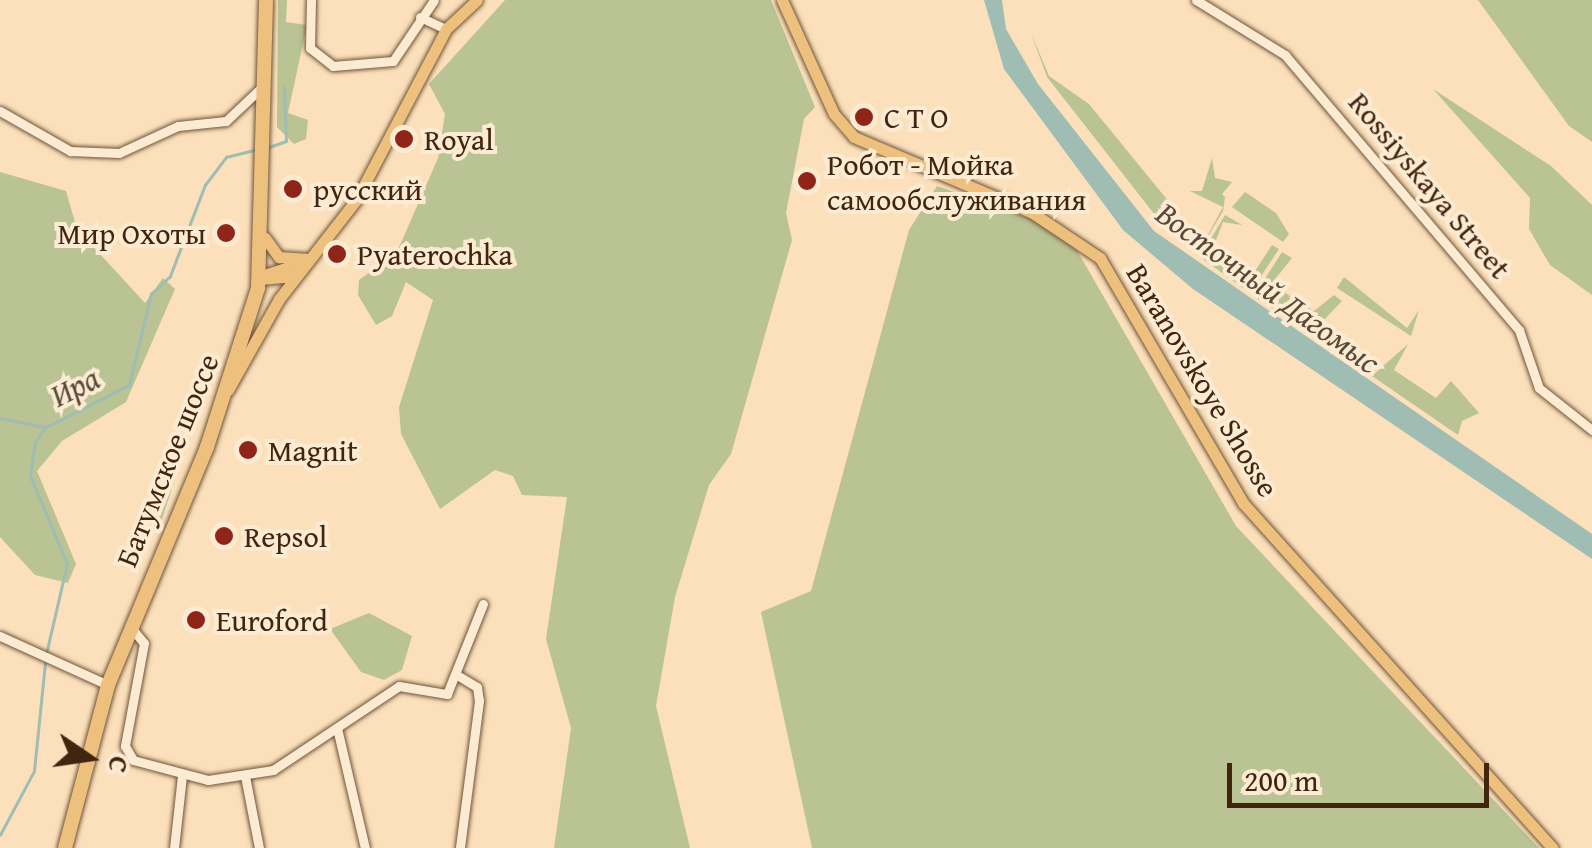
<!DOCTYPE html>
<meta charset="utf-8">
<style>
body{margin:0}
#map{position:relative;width:1592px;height:848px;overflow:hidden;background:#fbe0bb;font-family:"Gentium Book Plus",serif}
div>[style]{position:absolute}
.green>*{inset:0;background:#b9c394}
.water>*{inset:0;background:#9fbdb3}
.stream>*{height:2.5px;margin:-1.25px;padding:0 1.25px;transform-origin:1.25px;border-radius:1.25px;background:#9fbdb3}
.roads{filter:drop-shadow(0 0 2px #705439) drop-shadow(0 0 2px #705439)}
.minor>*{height:9px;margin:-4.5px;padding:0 4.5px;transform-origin:4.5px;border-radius:4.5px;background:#fcebd3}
.major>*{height:11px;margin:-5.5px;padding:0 5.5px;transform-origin:5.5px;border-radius:5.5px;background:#eec07e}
.highway>*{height:14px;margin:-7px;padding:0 7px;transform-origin:7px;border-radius:7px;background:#eec07e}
.dots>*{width:28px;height:28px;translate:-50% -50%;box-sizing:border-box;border:5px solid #fcebd3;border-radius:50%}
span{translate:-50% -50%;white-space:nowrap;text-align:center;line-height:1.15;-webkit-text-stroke:8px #fcebd3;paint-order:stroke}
.poi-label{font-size:30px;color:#42250e}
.left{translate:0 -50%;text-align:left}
.right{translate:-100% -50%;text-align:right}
.street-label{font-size:30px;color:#42250e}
.water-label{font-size:32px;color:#594b37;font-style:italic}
.north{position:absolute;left:40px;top:708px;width:100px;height:100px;-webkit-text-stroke:8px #fcebd3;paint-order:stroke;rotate:103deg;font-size:28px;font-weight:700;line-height:40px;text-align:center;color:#42250e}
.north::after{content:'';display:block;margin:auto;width:35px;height:45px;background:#42250e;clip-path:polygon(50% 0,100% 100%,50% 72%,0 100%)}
.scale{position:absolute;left:1227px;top:763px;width:262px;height:45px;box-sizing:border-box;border:5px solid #42250e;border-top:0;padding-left:12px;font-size:30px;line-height:35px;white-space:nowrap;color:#42250e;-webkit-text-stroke:8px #fcebd3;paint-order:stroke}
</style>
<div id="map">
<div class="green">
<i style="clip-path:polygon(278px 0,287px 0,286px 22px,307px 25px,288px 113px,308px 120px,306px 139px,294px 144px,277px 127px)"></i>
<i style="clip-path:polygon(505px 0,771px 0,815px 107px,804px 119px,786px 213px,792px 240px,731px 454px,709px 485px,675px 597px,656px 706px,690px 848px,554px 848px,571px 728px,546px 639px,567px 497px,522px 495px,513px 476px,495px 470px,440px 509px,401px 434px,399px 407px,433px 300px,406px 282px,392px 316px,376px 325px,358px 295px,359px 280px,397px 252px,438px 158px,445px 114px,429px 84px)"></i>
<i style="clip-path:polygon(1478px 0,1592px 0,1592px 142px,1569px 126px)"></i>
<i style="clip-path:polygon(1031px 33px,1049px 76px,1089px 104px,1174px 208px,1162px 224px,1047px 77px)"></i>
<i style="clip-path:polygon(1433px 89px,1551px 166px,1592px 205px,1592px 295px,1550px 265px,1529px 229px,1530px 198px)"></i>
<i style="clip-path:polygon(1212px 158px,1215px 178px,1232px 182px,1222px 194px,1225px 197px,1223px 211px,1197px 255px,1223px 207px,1190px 191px,1202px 191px)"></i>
<i style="clip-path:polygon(0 172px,66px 191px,77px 229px,145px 303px,163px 278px,175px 289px,126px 402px,62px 441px,37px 471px,76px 564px,68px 583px,35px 575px,0 537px)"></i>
<i style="clip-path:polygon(937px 186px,1034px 220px,1075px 247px,1236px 526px,1539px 848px,812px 848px,761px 612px,811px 591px,909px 230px)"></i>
<i style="clip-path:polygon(1245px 192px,1276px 213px,1289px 234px,1283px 242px,1232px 207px)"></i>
<i style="clip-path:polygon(1225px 215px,1242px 225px,1223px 222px,1214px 245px,1255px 271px,1272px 245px,1279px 249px,1250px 293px,1200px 257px)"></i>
<i style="clip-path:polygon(1282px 252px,1292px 258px,1271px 284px,1314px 311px,1334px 295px,1342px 301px,1318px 326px,1376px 365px,1370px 375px,1254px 296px)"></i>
<i style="clip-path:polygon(1344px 277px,1407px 328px,1419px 310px,1411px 336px,1337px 288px)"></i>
<i style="clip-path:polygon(1408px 344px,1394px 370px,1436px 398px,1451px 381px,1479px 413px,1462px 421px,1458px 435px,1372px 376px)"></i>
<i style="clip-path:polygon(182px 458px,161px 522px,156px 525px,152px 511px)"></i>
<i style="clip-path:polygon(369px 613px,412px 636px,402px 670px,384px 680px,361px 672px,330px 629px)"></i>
</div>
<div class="water">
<i style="clip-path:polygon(984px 0,1002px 0,1006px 29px,1038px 84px,1154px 231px,1592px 534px,1592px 559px,1193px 289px,1123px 230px,1004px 69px)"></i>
</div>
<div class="stream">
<i style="left:266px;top:148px;width:21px;rotate:-19deg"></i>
<i style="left:286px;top:141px;width:53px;rotate:-92.2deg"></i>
<i style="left:0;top:418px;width:46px;rotate:11.3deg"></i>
<i style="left:46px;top:654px;width:92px;rotate:-76.9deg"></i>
<i style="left:67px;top:564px;width:95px;rotate:-112.8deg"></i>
<i style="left:30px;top:476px;width:34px;rotate:-82deg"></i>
<i style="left:35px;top:442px;width:19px;rotate:-54deg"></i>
<i style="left:46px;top:427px;width:93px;rotate:-26.8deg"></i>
<i style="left:129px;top:385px;width:94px;rotate:-76.4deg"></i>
<i style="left:151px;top:294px;width:26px;rotate:-43deg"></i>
<i style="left:170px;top:276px;width:97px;rotate:-69deg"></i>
<i style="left:205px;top:185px;width:35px;rotate:-53deg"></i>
<i style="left:226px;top:157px;width:33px;rotate:-14deg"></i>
<i style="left:0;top:835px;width:72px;rotate:-62deg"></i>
<i style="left:34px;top:771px;width:110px;rotate:-84.2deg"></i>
</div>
<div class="roads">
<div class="minor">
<i style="left:311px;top:0;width:48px;rotate:91.2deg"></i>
<i style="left:310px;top:48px;width:29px;rotate:38deg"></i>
<i style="left:333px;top:66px;width:60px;rotate:-4.8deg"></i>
<i style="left:393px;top:61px;width:73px;rotate:-56.1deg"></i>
<i style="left:1196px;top:0;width:105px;rotate:31.7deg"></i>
<i style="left:1285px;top:55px;width:361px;rotate:49.6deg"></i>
<i style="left:1519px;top:330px;width:61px;rotate:71deg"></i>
<i style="left:1539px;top:388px;width:68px;rotate:38.4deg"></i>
<i style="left:420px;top:17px;width:29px;rotate:25deg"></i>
<i style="left:0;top:111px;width:81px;rotate:29.7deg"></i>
<i style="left:70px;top:151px;width:49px;rotate:2.3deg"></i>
<i style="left:119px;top:153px;width:65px;rotate:-24.6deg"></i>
<i style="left:178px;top:126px;width:48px;rotate:-5.9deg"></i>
<i style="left:226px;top:121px;width:51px;rotate:-43.4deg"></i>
<i style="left:130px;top:626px;width:22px;rotate:51deg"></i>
<i style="left:144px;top:643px;width:105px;rotate:100.5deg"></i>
<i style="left:125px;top:746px;width:16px;rotate:60deg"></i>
<i style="left:133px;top:760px;width:78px;rotate:14.9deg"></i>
<i style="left:208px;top:780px;width:66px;rotate:-8.7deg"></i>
<i style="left:273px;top:770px;width:151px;rotate:-33.7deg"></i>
<i style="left:399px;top:686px;width:49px;rotate:9.5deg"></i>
<i style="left:447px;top:694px;width:97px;rotate:-68.2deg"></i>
<i style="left:0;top:636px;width:119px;rotate:24.4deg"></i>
<i style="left:457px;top:675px;width:23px;rotate:31deg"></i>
<i style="left:477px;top:687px;width:14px;rotate:82deg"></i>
<i style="left:479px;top:701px;width:148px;rotate:97.4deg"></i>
<i style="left:337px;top:728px;width:123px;rotate:76.9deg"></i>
<i style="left:245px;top:776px;width:73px;rotate:79deg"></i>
<i style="left:174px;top:848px;width:73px;rotate:-83.7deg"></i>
</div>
<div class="major">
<i style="left:782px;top:0;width:125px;rotate:65.5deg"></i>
<i style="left:834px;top:114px;width:30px;rotate:49deg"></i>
<i style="left:854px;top:137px;width:192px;rotate:23deg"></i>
<i style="left:1031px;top:212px;width:83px;rotate:33.7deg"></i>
<i style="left:1100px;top:258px;width:284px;rotate:59.7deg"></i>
<i style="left:1243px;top:503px;width:464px;rotate:48.1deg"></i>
<i style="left:265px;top:238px;width:24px;rotate:54deg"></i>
<i style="left:279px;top:257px;width:30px;rotate:4deg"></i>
<i style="left:261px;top:276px;width:42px;rotate:-18deg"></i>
<i style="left:260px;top:279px;width:32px;rotate:-5deg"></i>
<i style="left:228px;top:390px;width:104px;rotate:-60.7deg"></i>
<i style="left:279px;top:299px;width:125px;rotate:-52.1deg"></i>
<i style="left:356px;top:200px;width:193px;rotate:-62.2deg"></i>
<i style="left:446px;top:29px;width:42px;rotate:-43.1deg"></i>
</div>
<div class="highway">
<i style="left:65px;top:848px;width:169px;rotate:-75.2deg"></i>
<i style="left:108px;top:685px;width:258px;rotate:-67.4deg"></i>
<i style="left:207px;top:447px;width:167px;rotate:-72.2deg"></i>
<i style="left:258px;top:288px;width:288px;rotate:-88.4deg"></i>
</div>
</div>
<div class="dots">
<i style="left:864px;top:117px;background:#8f2418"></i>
<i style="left:404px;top:139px;background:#8f2418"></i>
<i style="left:807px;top:181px;background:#8f2418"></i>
<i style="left:293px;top:189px;background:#8f2418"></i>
<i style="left:226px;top:233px;background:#8f2418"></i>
<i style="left:337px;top:254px;background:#8f2418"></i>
<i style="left:248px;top:450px;background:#8f2418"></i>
<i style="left:224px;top:536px;background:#8f2418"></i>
<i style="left:196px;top:620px;background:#8f2418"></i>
</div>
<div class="poi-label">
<span class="left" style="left:884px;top:117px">С Т О</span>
<span class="left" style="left:424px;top:139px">Royal</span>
<span class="left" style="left:827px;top:181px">Робот - Мойка<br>самообслуживания</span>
<span class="left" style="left:313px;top:189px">русский</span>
<span class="right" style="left:206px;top:233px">Мир Охоты</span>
<span class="left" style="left:357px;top:254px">Pyaterochka</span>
<span class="left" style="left:268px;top:450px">Magnit</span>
<span class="left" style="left:244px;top:536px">Repsol</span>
<span class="left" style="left:216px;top:620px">Euroford</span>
</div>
<div class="street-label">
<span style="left:1430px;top:185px;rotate:50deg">Rossiyskaya Street</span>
<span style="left:1203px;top:380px;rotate:59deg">Baranovskoye Shosse</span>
<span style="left:167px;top:460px;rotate:-68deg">Батумское шоссе</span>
</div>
<div class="water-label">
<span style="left:1268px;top:288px;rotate:36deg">Восточный Дагомыс</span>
<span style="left:75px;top:387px;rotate:-27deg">Ира</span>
</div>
<div class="north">С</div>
<div class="scale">200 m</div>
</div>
